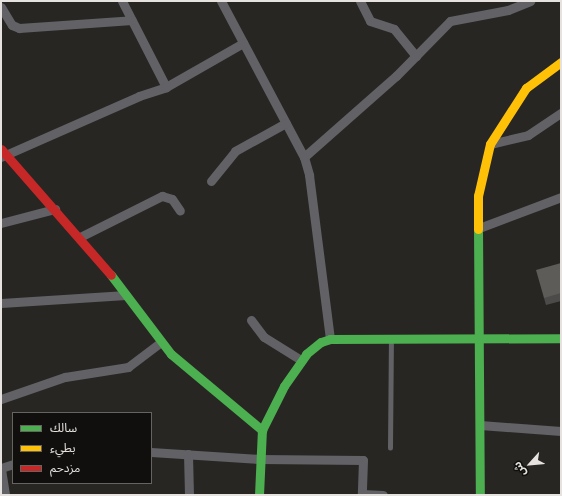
<!DOCTYPE html>
<meta charset="utf-8">
<style>
body{margin:0}
#map{position:relative;width:562px;height:496px;overflow:hidden;background:#282623;font-family:Inter,"Noto Sans Arabic",sans-serif}
div>[style]{position:absolute}
.lane>*{height:4.5px;margin:-2.25px;padding:0 2.25px;transform-origin:2.25px;border-radius:2.25px;background:#616166}
.street>*{height:9px;margin:-4.5px;padding:0 4.5px;transform-origin:4.5px;border-radius:4.5px;background:#616166}
.fast>*{height:9px;margin:-4.5px;padding:0 4.5px;transform-origin:4.5px;border-radius:4.5px;background:#4caf50}
.slow>*{height:9px;margin:-4.5px;padding:0 4.5px;transform-origin:4.5px;border-radius:4.5px;background:#ffc107}
.jam>*{height:9px;margin:-4.5px;padding:0 4.5px;transform-origin:4.5px;border-radius:4.5px;background:#c62828}
.wall>*{inset:0;background:#4d4b49}
.building>*{inset:0;background:#5e5c59}
span{translate:-50% -50%;white-space:nowrap;text-align:center;line-height:1.15;-webkit-text-stroke:3px #110f0d;paint-order:stroke}
.frame{position:absolute;inset:0;border:2px solid #e5e2df;pointer-events:none}
.legend{position:absolute;left:12px;top:412px;width:140px;height:72px;box-sizing:border-box;background:#110f0d;border:1px solid #666361;margin:0;padding:5px 7px;list-style:none;font-size:12px;color:#e5e2df}
.legend li{display:flex;align-items:center;gap:8px;height:20px}
.legend b{width:20px;border:1px solid #666361}
.north{position:absolute;left:510px;top:444px;width:40px;height:40px;-webkit-text-stroke:3px #110f0d;paint-order:stroke;rotate:243deg;font-size:11px;font-weight:700;line-height:16px;text-align:center;color:#e5e2df}
.north::after{content:'';display:block;margin:auto;width:14px;height:18px;background:#e5e2df;clip-path:polygon(50% 0,100% 100%,50% 72%,0 100%)}
</style>
<div id="map">
<div class="lane">
<i style="left:390px;top:448px;width:108px;rotate:-89.5deg"></i>
</div>
<div class="street">
<i style="left:122px;top:1px;width:97px;rotate:62.9deg"></i>
<i style="left:221px;top:1px;width:177px;rotate:62deg"></i>
<i style="left:304px;top:157px;width:19px;rotate:74deg"></i>
<i style="left:309px;top:175px;width:165px;rotate:82.7deg"></i>
<i style="left:360px;top:1px;width:22px;rotate:63deg"></i>
<i style="left:370px;top:21px;width:25px;rotate:18deg"></i>
<i style="left:394px;top:29px;width:35px;rotate:51deg"></i>
<i style="left:1px;top:7px;width:21px;rotate:59deg"></i>
<i style="left:12px;top:25px;width:8px;rotate:23deg"></i>
<i style="left:19px;top:28px;width:113px;rotate:-4deg"></i>
<i style="left:490px;top:144px;width:39px;rotate:-13deg"></i>
<i style="left:528px;top:135px;width:40px;rotate:-34deg"></i>
<i style="left:1px;top:157px;width:151px;rotate:-23.8deg"></i>
<i style="left:139px;top:96px;width:28px;rotate:-18deg"></i>
<i style="left:166px;top:87px;width:89px;rotate:-29.7deg"></i>
<i style="left:304px;top:157px;width:123px;rotate:-41.4deg"></i>
<i style="left:396px;top:76px;width:77px;rotate:-45.5deg"></i>
<i style="left:450px;top:21px;width:59px;rotate:-10.7deg"></i>
<i style="left:508px;top:10px;width:24px;rotate:-22deg"></i>
<i style="left:211px;top:181px;width:38px;rotate:-51deg"></i>
<i style="left:235px;top:151px;width:58px;rotate:-28.8deg"></i>
<i style="left:1px;top:223px;width:56px;rotate:-14.5deg"></i>
<i style="left:479px;top:228px;width:88px;rotate:-20.7deg"></i>
<i style="left:80px;top:237px;width:92px;rotate:-26.6deg"></i>
<i style="left:162px;top:196px;width:10px;rotate:17deg"></i>
<i style="left:172px;top:199px;width:14px;rotate:56deg"></i>
<i style="left:1px;top:303px;width:125px;rotate:-3.7deg"></i>
<i style="left:251px;top:320px;width:21px;rotate:53deg"></i>
<i style="left:264px;top:337px;width:44px;rotate:31.9deg"></i>
<i style="left:1px;top:399px;width:68px;rotate:-19deg"></i>
<i style="left:65px;top:377px;width:64px;rotate:-9deg"></i>
<i style="left:128px;top:367px;width:41px;rotate:-37.1deg"></i>
<i style="left:480px;top:425px;width:81px;rotate:4.2deg"></i>
<i style="left:151px;top:452px;width:109px;rotate:3.7deg"></i>
<i style="left:260px;top:459px;width:103px;rotate:0.6deg"></i>
<i style="left:363px;top:460px;width:35px;rotate:92deg"></i>
<i style="left:188px;top:454px;width:41px;rotate:88.6deg"></i>
<i style="left:1px;top:468px;width:13px;rotate:-18deg"></i>
<i style="left:1px;top:469px;width:26px;rotate:81deg"></i>
<i style="left:362px;top:494px;width:21px;rotate:3deg"></i>
</div>
<div class="fast">
<i style="left:478px;top:229px;width:266px;rotate:89.6deg"></i>
<i style="left:111px;top:275px;width:99px;rotate:52.8deg"></i>
<i style="left:171px;top:354px;width:119px;rotate:39.9deg"></i>
<i style="left:259px;top:495px;width:65px;rotate:-87.4deg"></i>
<i style="left:262px;top:430px;width:49px;rotate:-63.4deg"></i>
<i style="left:284px;top:386px;width:39px;rotate:-55deg"></i>
<i style="left:306px;top:354px;width:19px;rotate:-39deg"></i>
<i style="left:321px;top:342px;width:9px;rotate:-18deg"></i>
<i style="left:330px;top:339px;width:231px;rotate:-0.2deg"></i>
</div>
<div class="slow">
<i style="left:478px;top:229px;width:33px;rotate:-90deg"></i>
<i style="left:478px;top:196px;width:53px;rotate:-77deg"></i>
<i style="left:490px;top:144px;width:67px;rotate:-57.3deg"></i>
<i style="left:526px;top:88px;width:44px;rotate:-36.6deg"></i>
</div>
<div class="jam">
<i style="left:1px;top:149px;width:167px;rotate:48.9deg"></i>
</div>
<div class="wall">
<i style="clip-path:polygon(561px 263px,561px 301px,546px 305px,544px 298px)"></i>
</div>
<div class="building">
<i style="clip-path:polygon(561px 263px,561px 293px,544px 298px,536px 270px)"></i>
</div>
<div class="frame"></div>
<ul class="legend">
<li><b style="height:5px;background:#4caf50"></b>سالك</li>
<li><b style="height:5px;background:#ffc107"></b>بطيء</li>
<li><b style="height:5px;background:#c62828"></b>مزدحم</li>
</ul>
<div class="north">ش</div>
</div>
